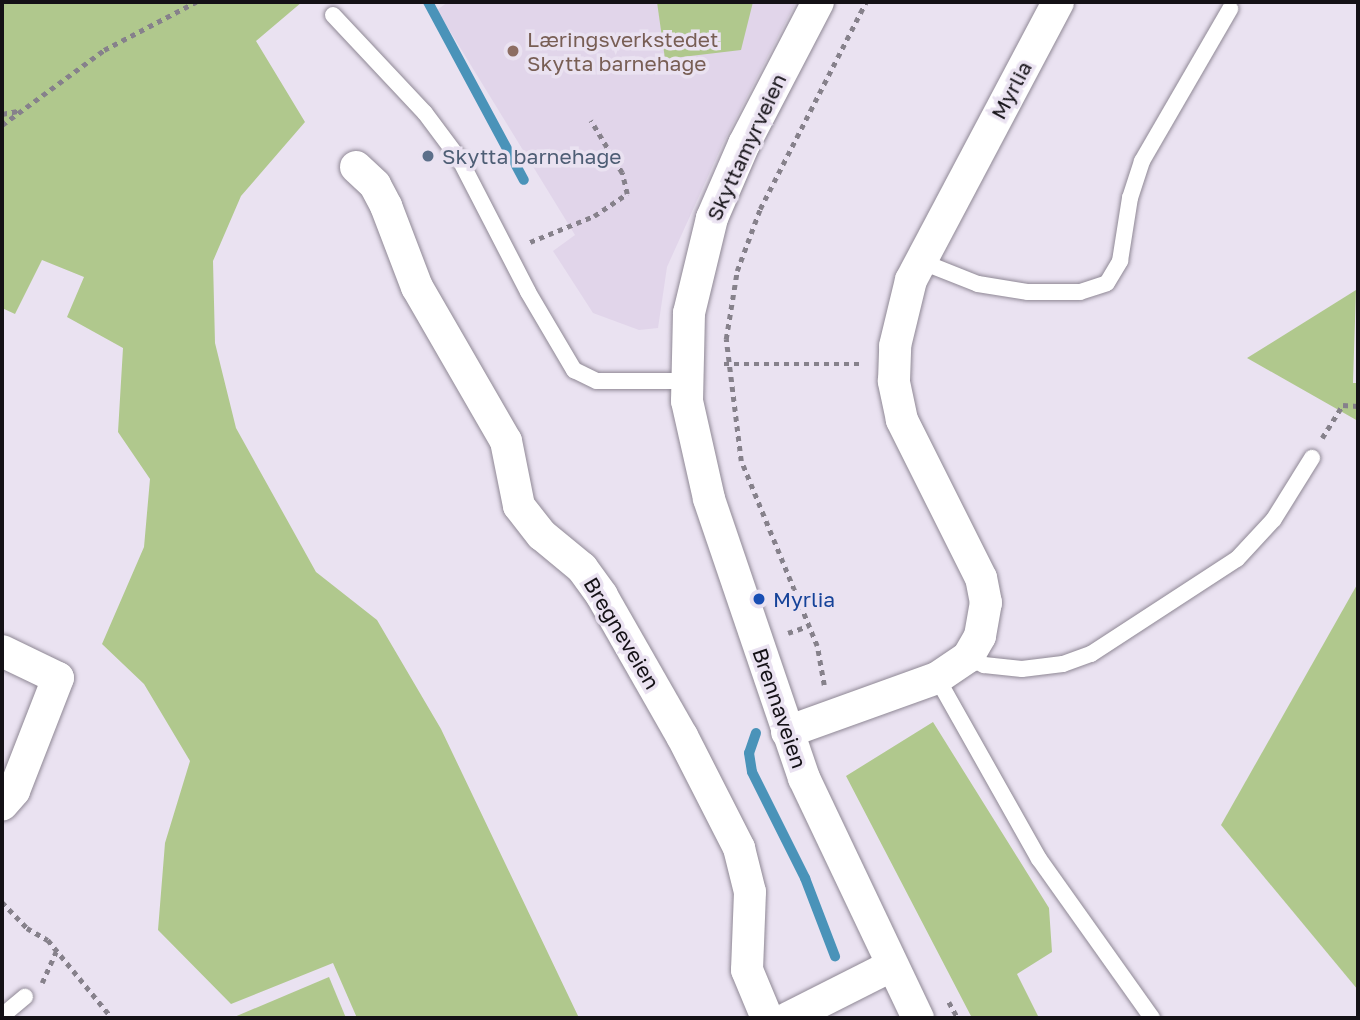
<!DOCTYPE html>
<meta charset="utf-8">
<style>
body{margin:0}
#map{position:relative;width:1360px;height:1020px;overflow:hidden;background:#eae2f1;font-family:"Golos Text",sans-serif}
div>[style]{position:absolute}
.built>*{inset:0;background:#e1d5ea}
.green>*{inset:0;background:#b0c88d}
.stream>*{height:10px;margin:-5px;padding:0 5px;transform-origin:5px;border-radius:5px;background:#4a93b9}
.path>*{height:4.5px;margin-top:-2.25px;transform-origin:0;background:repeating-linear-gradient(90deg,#86818b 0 5px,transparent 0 10px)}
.roads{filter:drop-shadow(0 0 2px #8f8895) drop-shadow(0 0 2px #8f8895)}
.lane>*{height:16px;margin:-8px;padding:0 8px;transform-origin:8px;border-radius:8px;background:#fff}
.street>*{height:32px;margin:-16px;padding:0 16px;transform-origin:16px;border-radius:16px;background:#fff}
.dots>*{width:19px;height:19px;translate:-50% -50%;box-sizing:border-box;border:4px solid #eae2f1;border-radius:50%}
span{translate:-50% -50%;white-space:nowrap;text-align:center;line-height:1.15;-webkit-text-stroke:7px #eae2f1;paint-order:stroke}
.education-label{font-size:21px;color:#785e54}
.left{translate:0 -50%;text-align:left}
.street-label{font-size:21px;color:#141116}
.service-label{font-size:21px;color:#4e5e75}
.transit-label{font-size:21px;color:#164399}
.frame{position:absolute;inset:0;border:4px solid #141116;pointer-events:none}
</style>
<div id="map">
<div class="built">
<i style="clip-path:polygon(448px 2px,796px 2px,723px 143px,667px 267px,658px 328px,639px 330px,593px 313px,553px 251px,575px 235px,437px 10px)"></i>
</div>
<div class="green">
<i style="clip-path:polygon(2px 2px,302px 2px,256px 41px,305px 122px,241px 196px,213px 261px,215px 343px,236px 428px,316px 572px,377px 620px,441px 729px,579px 1018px,357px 1018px,333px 963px,231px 1004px,158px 930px,165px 843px,190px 761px,144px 684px,102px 644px,144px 547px,150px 479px,118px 432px,123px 348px,67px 317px,84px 277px,42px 260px,15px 314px,2px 308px)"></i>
<i style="clip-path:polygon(657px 2px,753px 2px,741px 50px,665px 59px)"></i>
<i style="clip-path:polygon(1356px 290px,1353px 383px,1358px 383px,1358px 421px,1247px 358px)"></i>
<i style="clip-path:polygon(1358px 583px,1358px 990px,1221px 825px)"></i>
<i style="clip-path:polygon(933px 722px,1049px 908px,1052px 952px,1017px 974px,1039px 1018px,972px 1018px,846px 776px)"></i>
<i style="clip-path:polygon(329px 977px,346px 1018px,232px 1018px)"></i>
</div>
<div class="stream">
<i style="left:428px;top:2px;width:202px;rotate:61.7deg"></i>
<i style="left:756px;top:733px;width:21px;rotate:109deg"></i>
<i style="left:749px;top:753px;width:19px;rotate:81deg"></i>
<i style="left:752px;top:772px;width:119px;rotate:63.4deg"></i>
<i style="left:805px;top:878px;width:84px;rotate:69deg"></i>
</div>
<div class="path">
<i style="left:2px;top:114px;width:16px;rotate:-11deg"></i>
<i style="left:2px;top:125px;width:127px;rotate:-36.3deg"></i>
<i style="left:104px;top:50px;width:104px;rotate:-27.6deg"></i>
<i style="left:530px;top:242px;width:69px;rotate:-22.1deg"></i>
<i style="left:594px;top:216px;width:40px;rotate:-34deg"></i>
<i style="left:627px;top:194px;width:22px;rotate:-103deg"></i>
<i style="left:622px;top:173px;width:61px;rotate:-120.8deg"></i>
<i style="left:724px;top:364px;width:138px"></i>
<i style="left:1322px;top:438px;width:39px;rotate:-58deg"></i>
<i style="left:1343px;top:405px;width:15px;rotate:4deg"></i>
<i style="left:788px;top:633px;width:21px;rotate:-19deg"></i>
<i style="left:824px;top:685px;width:40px;rotate:-100deg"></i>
<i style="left:817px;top:646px;width:200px;rotate:-112.3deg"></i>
<i style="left:741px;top:461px;width:123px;rotate:-97deg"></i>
<i style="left:726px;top:339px;width:69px;rotate:-80.8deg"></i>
<i style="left:737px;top:271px;width:66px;rotate:-69.6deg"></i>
<i style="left:760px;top:209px;width:233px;rotate:-62.9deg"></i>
<i style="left:2px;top:902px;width:36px;rotate:46deg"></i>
<i style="left:27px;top:928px;width:24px;rotate:30deg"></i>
<i style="left:48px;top:940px;width:101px;rotate:50.6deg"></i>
<i style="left:42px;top:983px;width:34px;rotate:-66deg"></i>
<i style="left:949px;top:1002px;width:18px;rotate:61deg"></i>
</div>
<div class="roads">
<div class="lane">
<i style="left:333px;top:15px;width:134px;rotate:46.8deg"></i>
<i style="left:425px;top:113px;width:59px;rotate:53.3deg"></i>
<i style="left:460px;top:160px;width:148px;rotate:62.7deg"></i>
<i style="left:528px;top:292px;width:91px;rotate:59.5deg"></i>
<i style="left:574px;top:370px;width:25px;rotate:26deg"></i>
<i style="left:597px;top:381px;width:89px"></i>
<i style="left:920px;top:261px;width:62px;rotate:21.6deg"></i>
<i style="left:978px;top:284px;width:51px;rotate:9.1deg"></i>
<i style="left:1028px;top:292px;width:52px"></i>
<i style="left:1080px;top:292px;width:28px;rotate:-18deg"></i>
<i style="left:1107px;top:283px;width:26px;rotate:-59deg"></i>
<i style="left:1120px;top:261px;width:64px;rotate:-81deg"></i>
<i style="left:1130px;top:198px;width:39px;rotate:-72deg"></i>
<i style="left:1142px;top:161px;width:176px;rotate:-59.9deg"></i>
<i style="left:968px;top:657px;width:18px;rotate:27deg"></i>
<i style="left:984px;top:665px;width:38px;rotate:6deg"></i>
<i style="left:1022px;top:669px;width:41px;rotate:-7deg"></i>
<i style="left:1063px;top:664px;width:30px;rotate:-20deg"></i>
<i style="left:1091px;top:654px;width:174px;rotate:-33.1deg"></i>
<i style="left:1237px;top:559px;width:54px;rotate:-47.2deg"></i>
<i style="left:1274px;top:519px;width:72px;rotate:-58.1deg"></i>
<i style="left:937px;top:678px;width:208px;rotate:60.6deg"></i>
<i style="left:1039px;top:859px;width:195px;rotate:54.6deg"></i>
<i style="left:2px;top:1016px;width:30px;rotate:-40deg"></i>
</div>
<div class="street">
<i style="left:818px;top:2px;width:160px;rotate:117.5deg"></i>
<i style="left:744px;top:144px;width:81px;rotate:113.4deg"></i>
<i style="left:712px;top:218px;width:98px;rotate:103.6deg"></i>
<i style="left:689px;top:313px;width:88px;rotate:91.3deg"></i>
<i style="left:687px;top:401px;width:100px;rotate:77.3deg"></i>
<i style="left:709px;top:499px;width:295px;rotate:71.2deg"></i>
<i style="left:804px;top:778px;width:266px;rotate:64.6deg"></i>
<i style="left:356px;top:167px;width:26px;rotate:43deg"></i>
<i style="left:375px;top:185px;width:24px;rotate:62deg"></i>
<i style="left:386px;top:206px;width:87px;rotate:69.1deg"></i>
<i style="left:417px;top:287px;width:178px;rotate:60deg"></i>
<i style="left:506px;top:441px;width:66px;rotate:78.7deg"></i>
<i style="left:519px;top:506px;width:37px;rotate:52deg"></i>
<i style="left:542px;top:535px;width:52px;rotate:39.5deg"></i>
<i style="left:582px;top:568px;width:34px;rotate:54deg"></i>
<i style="left:602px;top:596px;width:161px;rotate:60.3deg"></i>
<i style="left:682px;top:736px;width:126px;rotate:63deg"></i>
<i style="left:739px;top:848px;width:45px;rotate:76deg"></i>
<i style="left:750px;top:892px;width:78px;rotate:92.2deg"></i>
<i style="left:747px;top:970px;width:52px;rotate:67.4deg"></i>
<i style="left:2px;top:651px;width:62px;rotate:25.7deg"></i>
<i style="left:58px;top:678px;width:121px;rotate:111.3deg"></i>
<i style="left:14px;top:791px;width:18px;rotate:131deg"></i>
<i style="left:787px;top:732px;width:159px;rotate:-19.8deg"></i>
<i style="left:937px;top:678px;width:37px;rotate:-34deg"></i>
<i style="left:968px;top:657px;width:24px;rotate:-60deg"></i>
<i style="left:980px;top:636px;width:34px;rotate:-80deg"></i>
<i style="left:986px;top:603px;width:25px;rotate:-101deg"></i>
<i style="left:981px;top:578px;width:177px;rotate:-116.6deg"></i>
<i style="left:902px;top:420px;width:40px;rotate:-102deg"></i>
<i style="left:894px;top:381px;width:35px;rotate:-88deg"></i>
<i style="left:895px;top:346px;width:68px;rotate:-76.4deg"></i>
<i style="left:911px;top:280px;width:314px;rotate:-62.1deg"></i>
<i style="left:788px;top:1018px;width:115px;rotate:-26.8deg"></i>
</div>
</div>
<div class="dots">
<i style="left:513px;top:51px;background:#8d6e63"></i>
<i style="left:428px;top:156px;background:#5c6f8a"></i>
<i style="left:759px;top:599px;background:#1a4fb4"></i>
</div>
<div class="education-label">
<span class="left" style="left:527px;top:51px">Læringsverkstedet<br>Skytta barnehage</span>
</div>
<div class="street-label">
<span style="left:1011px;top:90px;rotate:-62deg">Myrlia</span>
<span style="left:746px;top:147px;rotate:-65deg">Skyttamyrveien</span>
<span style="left:622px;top:633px;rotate:59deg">Bregneveien</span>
<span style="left:780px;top:708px;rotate:71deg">Brennaveien</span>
</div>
<div class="service-label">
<span class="left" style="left:442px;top:156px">Skytta barnehage</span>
</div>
<div class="transit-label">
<span class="left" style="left:773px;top:599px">Myrlia</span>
</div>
<div class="frame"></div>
</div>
